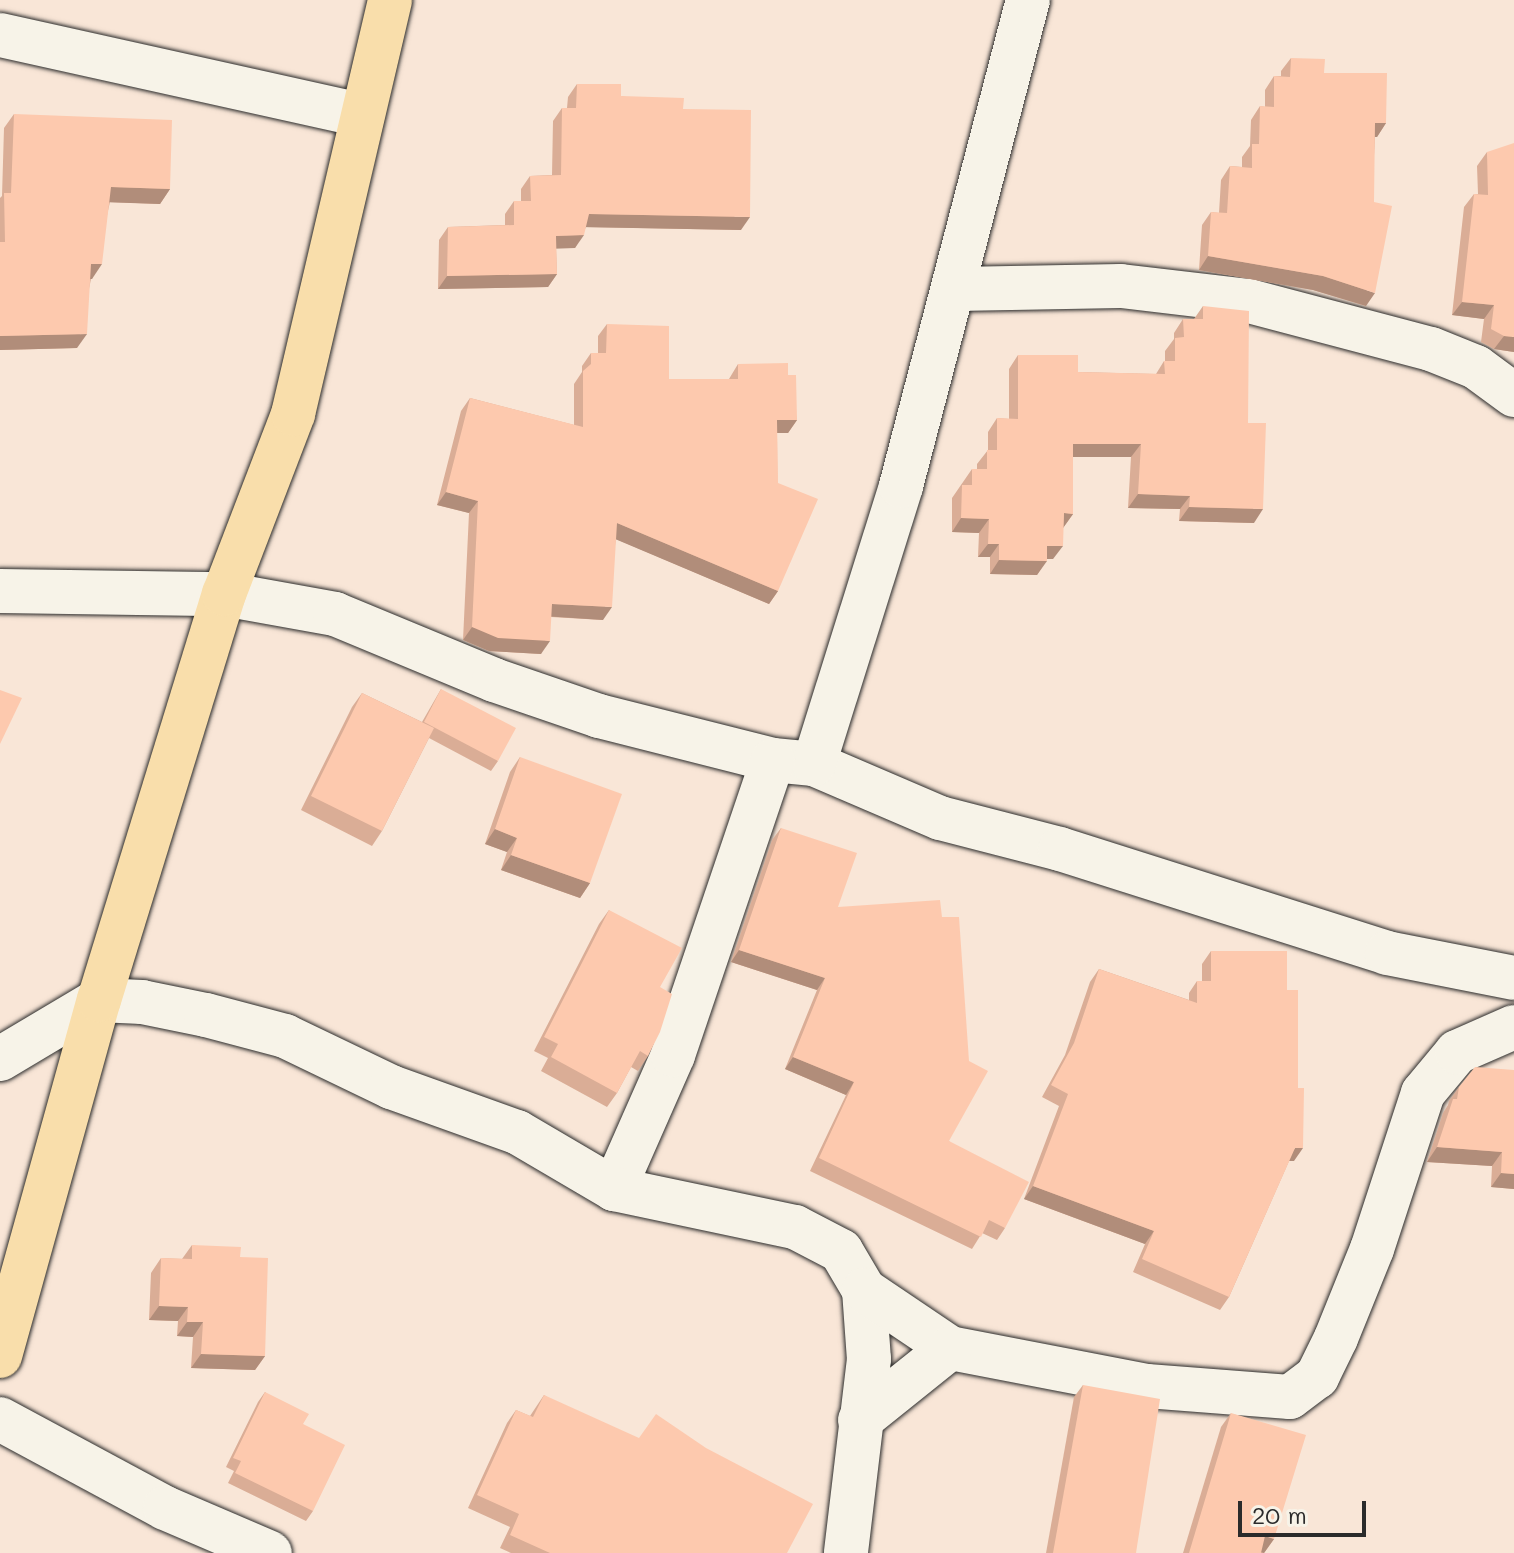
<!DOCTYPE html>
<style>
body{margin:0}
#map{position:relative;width:1514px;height:1553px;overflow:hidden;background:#f9e6d7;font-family:Mali,sans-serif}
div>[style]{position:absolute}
.roads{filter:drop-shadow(0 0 2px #2b2b2b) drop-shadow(0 0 2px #2b2b2b)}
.minor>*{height:44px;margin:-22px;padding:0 22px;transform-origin:22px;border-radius:22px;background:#f7f3e8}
.major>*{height:44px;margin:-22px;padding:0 22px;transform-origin:22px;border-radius:22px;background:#f9deab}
.wall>*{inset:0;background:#daad96}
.shaded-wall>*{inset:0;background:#b18d7a}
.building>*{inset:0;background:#fdc9ae}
span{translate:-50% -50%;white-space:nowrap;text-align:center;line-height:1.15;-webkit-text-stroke:6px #f7f3e8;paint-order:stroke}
.scale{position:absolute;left:1238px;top:1501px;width:128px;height:36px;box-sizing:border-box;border:4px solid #2b2b2b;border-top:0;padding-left:10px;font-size:24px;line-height:28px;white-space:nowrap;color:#2b2b2b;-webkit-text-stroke:6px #f7f3e8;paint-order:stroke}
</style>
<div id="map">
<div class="roads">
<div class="minor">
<i style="left:0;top:35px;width:369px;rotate:12.5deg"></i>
<i style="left:956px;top:289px;width:165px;rotate:-1deg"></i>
<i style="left:1121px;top:286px;width:129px;rotate:6.7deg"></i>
<i style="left:1249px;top:301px;width:188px;rotate:14.8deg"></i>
<i style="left:1431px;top:349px;width:48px;rotate:21.8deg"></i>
<i style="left:1476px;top:367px;width:47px;rotate:36.4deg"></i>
<i style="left:0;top:591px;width:224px;rotate:0.8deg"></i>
<i style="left:224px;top:594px;width:113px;rotate:10.2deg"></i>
<i style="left:335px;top:614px;width:172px;rotate:22.5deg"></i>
<i style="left:494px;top:680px;width:111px;rotate:18.9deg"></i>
<i style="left:599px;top:716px;width:179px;rotate:14.2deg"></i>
<i style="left:773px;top:760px;width:41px;rotate:5.6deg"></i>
<i style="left:814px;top:764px;width:137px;rotate:23.2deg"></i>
<i style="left:940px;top:818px;width:124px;rotate:14.5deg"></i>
<i style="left:1060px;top:849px;width:343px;rotate:17.6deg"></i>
<i style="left:1387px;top:953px;width:129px;rotate:11.1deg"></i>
<i style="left:814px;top:764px;width:291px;rotate:-72.6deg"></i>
<i style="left:901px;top:486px;width:502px;rotate:-75.36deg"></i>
<i style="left:0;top:1059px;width:115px;rotate:-30.8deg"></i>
<i style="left:99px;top:1000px;width:43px;rotate:2.7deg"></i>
<i style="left:142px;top:1002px;width:65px;rotate:11.5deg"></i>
<i style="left:206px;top:1015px;width:82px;rotate:14.9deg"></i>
<i style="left:285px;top:1036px;width:118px;rotate:25.7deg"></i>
<i style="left:391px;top:1087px;width:134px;rotate:19.7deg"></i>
<i style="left:517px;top:1132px;width:113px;rotate:30.4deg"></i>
<i style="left:614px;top:1189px;width:146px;rotate:-66.2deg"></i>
<i style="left:673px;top:1055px;width:311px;rotate:-71.3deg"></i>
<i style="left:614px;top:1189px;width:185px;rotate:11.9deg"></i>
<i style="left:795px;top:1227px;width:52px;rotate:27.6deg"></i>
<i style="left:841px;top:1251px;width:45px;rotate:59.5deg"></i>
<i style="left:864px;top:1290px;width:69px;rotate:85.9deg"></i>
<i style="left:869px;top:1359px;width:195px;rotate:96.8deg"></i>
<i style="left:864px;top:1290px;width:104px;rotate:34deg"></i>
<i style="left:950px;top:1348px;width:201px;rotate:10.9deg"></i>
<i style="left:1147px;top:1386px;width:143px;rotate:4.4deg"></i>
<i style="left:1290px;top:1397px;width:34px;rotate:-37deg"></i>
<i style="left:1317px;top:1377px;width:43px;rotate:-64deg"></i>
<i style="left:1336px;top:1338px;width:96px;rotate:-68deg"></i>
<i style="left:1372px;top:1249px;width:164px;rotate:-71.9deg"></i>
<i style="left:1423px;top:1093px;width:53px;rotate:-50.3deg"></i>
<i style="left:1457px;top:1052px;width:62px;rotate:-23.7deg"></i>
<i style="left:0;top:1419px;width:187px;rotate:28.3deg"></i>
<i style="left:165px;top:1508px;width:114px;rotate:23.2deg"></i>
<i style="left:860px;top:1420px;width:115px;rotate:-38.7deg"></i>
</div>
<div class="major">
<i style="left:0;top:1356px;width:370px;rotate:-74.5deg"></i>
<i style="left:99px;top:1000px;width:425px;rotate:-72.9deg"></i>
<i style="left:224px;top:594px;width:193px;rotate:-69deg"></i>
<i style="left:293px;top:414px;width:425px;rotate:-76.8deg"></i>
</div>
</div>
<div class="wall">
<i style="clip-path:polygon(1291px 58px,1324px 73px,1386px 123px,1377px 137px,1375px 137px,1366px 306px,1313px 290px,1199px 270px,1202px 225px,1211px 212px,1219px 213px,1221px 180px,1230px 166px,1242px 167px,1242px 157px,1250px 146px,1251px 120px,1260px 106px,1265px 107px,1265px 90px,1274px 76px,1281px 76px,1281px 71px)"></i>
<i style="clip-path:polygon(577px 84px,621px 96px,683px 109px,741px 230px,586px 227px,575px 248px,556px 248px,557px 274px,548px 287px,438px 289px,439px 240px,448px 227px,505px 225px,505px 214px,514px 201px,521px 201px,521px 189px,530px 176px,552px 175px,553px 121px,562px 108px,567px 108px,568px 97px)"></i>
<i style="clip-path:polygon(14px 114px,170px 189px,160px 204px,110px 202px,92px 279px,91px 279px,77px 348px,0 350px,0 198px,2px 196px,4px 128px)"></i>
<i style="clip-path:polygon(1487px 152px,1514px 352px,1494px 349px,1481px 342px,1484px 319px,1452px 315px,1464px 207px,1474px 194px,1478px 194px,1477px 166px)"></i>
<i style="clip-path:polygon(1203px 306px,1248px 423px,1254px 523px,1179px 521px,1180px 509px,1128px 508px,1131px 457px,1073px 457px,1073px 514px,1063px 528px,1053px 559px,1047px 559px,1037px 575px,990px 574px,990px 557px,978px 557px,979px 533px,952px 532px,952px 498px,972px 469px,977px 469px,977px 464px,988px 450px,988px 432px,997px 418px,1009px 419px,1009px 369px,1018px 355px,1078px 372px,1156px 374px,1164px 361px,1165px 361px,1165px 351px,1174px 339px,1174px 333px,1183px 319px,1194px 319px)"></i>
<i style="clip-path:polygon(607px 324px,669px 379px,729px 379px,738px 364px,788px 375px,797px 420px,788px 433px,777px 433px,778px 591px,769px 604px,616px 539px,603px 620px,551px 617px,541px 654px,489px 651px,463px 640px,469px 513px,437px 505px,461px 411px,470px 398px,574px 425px,574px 384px,582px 372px,582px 366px,591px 353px,598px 353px,598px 336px)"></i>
<i style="clip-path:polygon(441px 689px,498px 761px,491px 771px,429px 738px,382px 831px,372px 846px,301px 810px,352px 707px,362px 693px,422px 722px)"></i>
<i style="clip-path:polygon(520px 757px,590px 883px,580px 898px,501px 870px,507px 852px,485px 844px,510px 772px)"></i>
<i style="clip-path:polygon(781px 828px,838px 907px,949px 1141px,1005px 1228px,997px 1240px,982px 1233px,972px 1249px,810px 1171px,846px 1095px,785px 1069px,817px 990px,731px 962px,772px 840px)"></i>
<i style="clip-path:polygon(609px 910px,660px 987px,648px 1056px,638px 1071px,631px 1067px,617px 1093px,607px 1107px,541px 1071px,548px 1058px,534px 1051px,599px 924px)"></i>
<i style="clip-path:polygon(1211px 951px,1287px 990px,1294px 1161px,1289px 1161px,1229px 1297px,1220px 1310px,1133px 1272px,1145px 1244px,1024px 1199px,1059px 1106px,1042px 1097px,1065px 1055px,1090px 982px,1099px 969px,1189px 1000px,1189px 993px,1197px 981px,1202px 981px,1202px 964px)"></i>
<i style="clip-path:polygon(1514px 1070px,1514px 1189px,1491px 1187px,1492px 1166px,1427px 1162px,1443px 1113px,1448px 1105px,1449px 1101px,1459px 1087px)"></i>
<i style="clip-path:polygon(192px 1245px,240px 1257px,265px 1356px,255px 1370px,191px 1368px,193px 1337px,177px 1336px,178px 1321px,149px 1320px,151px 1273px,161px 1258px,182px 1259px)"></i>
<i style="clip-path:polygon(1083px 1385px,1136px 1553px,1046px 1553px,1074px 1397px)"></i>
<i style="clip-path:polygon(265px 1392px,303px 1424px,313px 1511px,306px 1521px,228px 1483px,234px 1471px,226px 1467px,258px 1402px)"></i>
<i style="clip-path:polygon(544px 1395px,787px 1553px,511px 1553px,500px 1548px,510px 1527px,468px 1508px,507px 1423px,516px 1410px,530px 1416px)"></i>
<i style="clip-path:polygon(1231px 1413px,1274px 1539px,1264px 1553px,1183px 1553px,1221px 1427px)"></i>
</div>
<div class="shaded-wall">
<i style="clip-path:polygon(1375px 123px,1386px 123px,1377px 137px,1366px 137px)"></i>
<i style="clip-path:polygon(111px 187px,170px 189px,160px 204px,101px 202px)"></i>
<i style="clip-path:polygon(589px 214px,750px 217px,741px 230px,579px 227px)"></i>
<i style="clip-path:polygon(584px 235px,575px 248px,547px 249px,556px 236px)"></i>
<i style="clip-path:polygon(1208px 256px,1323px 276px,1375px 293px,1366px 306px,1313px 290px,1199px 270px)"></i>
<i style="clip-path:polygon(91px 264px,102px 264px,92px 279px,81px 279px)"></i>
<i style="clip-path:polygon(557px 274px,548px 287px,438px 289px,447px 276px)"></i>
<i style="clip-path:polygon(1462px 302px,1494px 305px,1484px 319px,1452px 315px)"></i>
<i style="clip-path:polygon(87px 334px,77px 348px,0 350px,0 336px)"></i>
<i style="clip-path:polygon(1504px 336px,1514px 337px,1514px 352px,1494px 349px)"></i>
<i style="clip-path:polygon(777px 420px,797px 420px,788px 433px,768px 433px)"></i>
<i style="clip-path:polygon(1073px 444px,1141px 444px,1131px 457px,1063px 457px)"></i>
<i style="clip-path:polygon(446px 492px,478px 501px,469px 513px,437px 505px)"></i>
<i style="clip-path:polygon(1138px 494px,1190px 496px,1180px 509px,1128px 508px)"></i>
<i style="clip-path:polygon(1189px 507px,1263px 509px,1254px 523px,1179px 521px)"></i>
<i style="clip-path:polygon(1064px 513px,1073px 514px,1063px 528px)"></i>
<i style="clip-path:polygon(961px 518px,989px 519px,979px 533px,952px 532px)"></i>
<i style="clip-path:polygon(617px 523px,778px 591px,769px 604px,608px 536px)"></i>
<i style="clip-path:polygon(988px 544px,999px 544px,990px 557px,978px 557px)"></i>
<i style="clip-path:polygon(1047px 546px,1063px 546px,1053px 559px,1037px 559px)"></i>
<i style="clip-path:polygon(999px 560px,1047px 561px,1037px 575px,990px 574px)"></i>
<i style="clip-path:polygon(552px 604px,612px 607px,603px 620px,543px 616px)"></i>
<i style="clip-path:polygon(472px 627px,550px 641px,541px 654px,489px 651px,463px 640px)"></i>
<i style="clip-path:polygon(495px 829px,517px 838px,507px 852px,485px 844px)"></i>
<i style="clip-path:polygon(511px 855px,590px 883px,580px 898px,501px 870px)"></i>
<i style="clip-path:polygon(739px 950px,825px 978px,817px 990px,731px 962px)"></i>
<i style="clip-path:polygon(793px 1057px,854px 1082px,846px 1095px,785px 1069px)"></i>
<i style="clip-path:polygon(1437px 1147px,1502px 1152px,1492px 1166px,1427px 1162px)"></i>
<i style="clip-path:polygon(1295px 1148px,1303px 1148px,1294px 1161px,1286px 1161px)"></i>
<i style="clip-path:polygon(1501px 1173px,1514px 1174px,1514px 1189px,1491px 1187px)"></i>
<i style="clip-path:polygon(1033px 1186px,1154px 1231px,1145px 1244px,1024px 1199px)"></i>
<i style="clip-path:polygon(159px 1306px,188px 1307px,178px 1321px,149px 1320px)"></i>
<i style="clip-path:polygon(187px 1322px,203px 1322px,193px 1337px,177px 1336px)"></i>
<i style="clip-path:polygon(201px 1354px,265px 1356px,255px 1370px,191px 1368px)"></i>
<i style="clip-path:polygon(1265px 1536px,1274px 1539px,1264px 1553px,1255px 1550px)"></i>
</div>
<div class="building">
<i style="clip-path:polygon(1291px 58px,1325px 59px,1324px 73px,1387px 73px,1386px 123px,1375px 123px,1374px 202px,1392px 206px,1375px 293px,1323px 276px,1208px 256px,1211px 212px,1227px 213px,1230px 166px,1252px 168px,1252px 144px,1259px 144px,1260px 106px,1274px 107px,1274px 76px,1290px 77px)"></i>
<i style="clip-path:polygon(577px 84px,621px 84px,621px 96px,684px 98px,683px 109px,751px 110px,750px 217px,589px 214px,584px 235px,556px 236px,557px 274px,447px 276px,448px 227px,514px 225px,514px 201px,531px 201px,530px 176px,561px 175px,562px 108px,576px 108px)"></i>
<i style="clip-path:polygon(14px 114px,172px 120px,170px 189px,111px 187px,102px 264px,91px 264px,87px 334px,0 336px,0 242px,5px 242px,4px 193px,11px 193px)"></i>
<i style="clip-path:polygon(1514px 143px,1514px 337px,1504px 336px,1491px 329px,1494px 305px,1462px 302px,1474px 194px,1488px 195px,1487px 152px)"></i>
<i style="clip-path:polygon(1203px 306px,1249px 311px,1248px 423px,1266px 423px,1263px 509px,1189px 507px,1190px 496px,1138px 494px,1141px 444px,1073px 444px,1073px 514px,1064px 513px,1063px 546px,1047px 546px,1047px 561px,999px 560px,999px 544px,988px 544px,989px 519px,961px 518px,962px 485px,972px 485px,972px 469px,987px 469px,987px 450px,997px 450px,997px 418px,1018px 419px,1018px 355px,1078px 355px,1078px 372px,1165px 374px,1164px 361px,1175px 361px,1175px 338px,1184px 337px,1183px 319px,1203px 319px)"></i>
<i style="clip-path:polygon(607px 324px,669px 326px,669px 379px,738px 379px,738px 364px,788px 363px,788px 375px,796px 375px,797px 420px,777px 420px,778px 483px,818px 499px,778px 591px,617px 523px,612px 607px,552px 604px,550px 641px,498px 638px,472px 627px,478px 501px,446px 492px,470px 398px,583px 427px,583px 371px,591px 364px,591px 353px,606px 353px)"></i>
<i style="clip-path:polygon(441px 689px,516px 728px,498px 761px,424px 722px)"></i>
<i style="clip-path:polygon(0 690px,22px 698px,0 744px)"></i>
<i style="clip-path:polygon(362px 693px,434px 728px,382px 831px,311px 796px)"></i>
<i style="clip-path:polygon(520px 757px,622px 794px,590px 883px,511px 855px,517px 838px,495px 829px)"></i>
<i style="clip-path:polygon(781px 828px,857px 853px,838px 907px,940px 900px,942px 917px,959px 917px,969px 1061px,988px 1071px,949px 1141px,1029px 1182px,1005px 1228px,989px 1220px,981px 1237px,819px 1158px,854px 1082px,793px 1057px,825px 978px,739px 950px)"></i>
<i style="clip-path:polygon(609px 910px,682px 948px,660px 987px,672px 994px,660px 1032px,648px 1056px,640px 1051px,617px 1093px,551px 1057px,558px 1044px,544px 1037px)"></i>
<i style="clip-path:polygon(1211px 951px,1287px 951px,1287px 990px,1298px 990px,1298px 1088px,1304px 1088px,1303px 1148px,1295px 1148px,1229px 1297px,1142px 1259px,1154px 1231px,1033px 1186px,1068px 1094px,1051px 1085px,1074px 1043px,1099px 969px,1197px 1003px,1197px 981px,1211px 981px)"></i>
<i style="clip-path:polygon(1475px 1067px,1514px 1070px,1514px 1174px,1501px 1173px,1502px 1152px,1437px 1147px,1453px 1099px,1457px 1099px,1459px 1087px)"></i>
<i style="clip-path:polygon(192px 1245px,241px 1247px,240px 1257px,268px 1258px,265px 1356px,201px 1354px,203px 1322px,187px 1322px,188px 1307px,159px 1306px,161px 1258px,192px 1259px)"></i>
<i style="clip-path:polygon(1083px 1385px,1160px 1399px,1136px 1553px,1053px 1553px)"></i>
<i style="clip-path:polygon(265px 1392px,309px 1414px,303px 1424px,345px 1445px,313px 1511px,235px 1473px,241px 1461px,233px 1458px)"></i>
<i style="clip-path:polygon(544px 1395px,639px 1438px,656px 1414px,706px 1448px,813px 1504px,787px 1553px,550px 1553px,510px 1535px,519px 1514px,477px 1495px,516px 1410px,533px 1417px)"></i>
<i style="clip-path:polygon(1231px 1413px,1306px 1435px,1274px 1539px,1265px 1536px,1261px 1553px,1189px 1553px)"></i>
</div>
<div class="scale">20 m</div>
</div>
